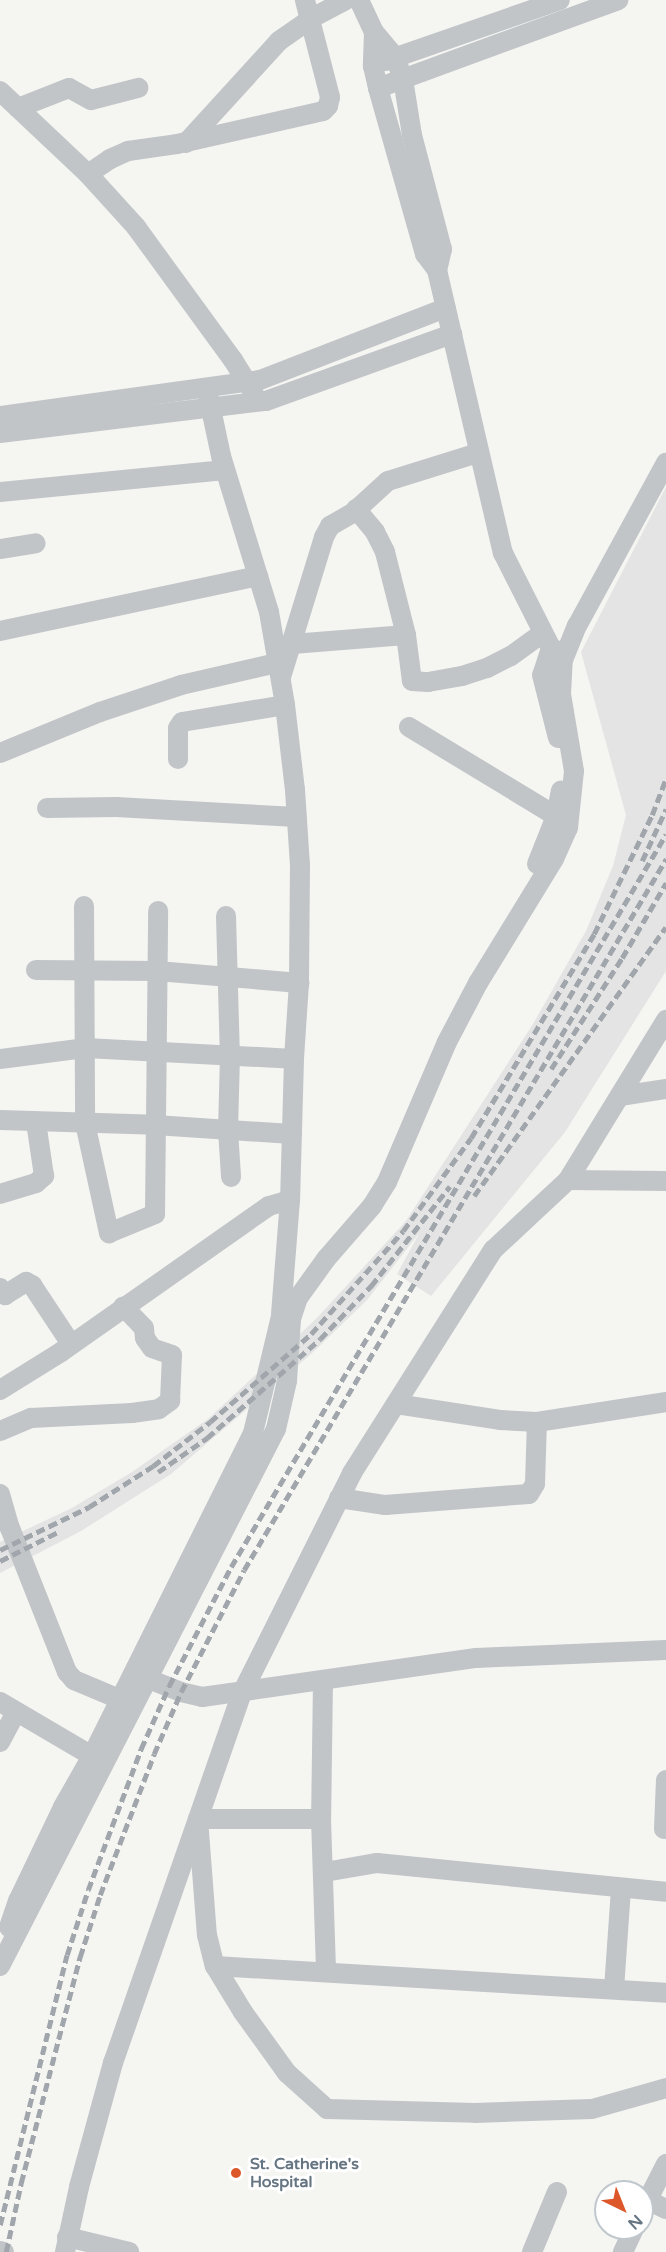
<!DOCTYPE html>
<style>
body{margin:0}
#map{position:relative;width:666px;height:2252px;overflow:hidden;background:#f5f5f2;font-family:"Varela Round",sans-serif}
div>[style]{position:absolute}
.built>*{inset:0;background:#e3e4e3}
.minor>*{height:20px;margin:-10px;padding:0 10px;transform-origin:10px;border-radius:10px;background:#c1c5c8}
.rail>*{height:4.5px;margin-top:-2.25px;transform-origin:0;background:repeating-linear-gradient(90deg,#a0a6ab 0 9px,transparent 0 13.5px)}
.dots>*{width:16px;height:16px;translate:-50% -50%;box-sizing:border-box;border:3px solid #fff;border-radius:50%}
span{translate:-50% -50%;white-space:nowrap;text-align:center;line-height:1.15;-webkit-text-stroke:6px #fff;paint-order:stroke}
.poi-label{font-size:16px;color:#657582;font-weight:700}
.left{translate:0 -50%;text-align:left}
.north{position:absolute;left:594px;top:2180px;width:60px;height:60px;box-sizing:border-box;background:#fff;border:2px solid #c1c8cd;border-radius:50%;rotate:137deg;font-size:16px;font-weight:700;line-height:24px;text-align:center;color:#657582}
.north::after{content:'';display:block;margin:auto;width:21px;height:27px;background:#dc582b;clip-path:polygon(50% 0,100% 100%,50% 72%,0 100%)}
</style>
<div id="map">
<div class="built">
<i style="clip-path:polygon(666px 487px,666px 971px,565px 1132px,431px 1296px,397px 1274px,420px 1232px,367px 1300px,311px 1354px,171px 1474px,81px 1531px,0 1573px,0 1542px,72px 1508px,132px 1472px,208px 1419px,316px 1319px,406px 1221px,533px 1024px,586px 931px,613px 866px,626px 815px,581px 652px)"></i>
</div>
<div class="minor">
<i style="left:359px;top:0;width:35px;rotate:65deg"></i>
<i style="left:374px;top:32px;width:33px;rotate:50deg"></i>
<i style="left:395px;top:57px;width:23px;rotate:70deg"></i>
<i style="left:403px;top:79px;width:57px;rotate:80.9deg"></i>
<i style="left:412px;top:135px;width:118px;rotate:75.3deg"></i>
<i style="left:442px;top:249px;width:22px;rotate:103deg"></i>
<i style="left:437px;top:270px;width:291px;rotate:76.9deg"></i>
<i style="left:503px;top:553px;width:106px;rotate:63.2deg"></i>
<i style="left:551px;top:648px;width:12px;rotate:24deg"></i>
<i style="left:374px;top:32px;width:34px;rotate:92deg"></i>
<i style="left:373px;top:66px;width:23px;rotate:77deg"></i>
<i style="left:378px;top:88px;width:173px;rotate:74.2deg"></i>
<i style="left:425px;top:254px;width:20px;rotate:53deg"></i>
<i style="left:385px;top:61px;width:185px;rotate:-19.2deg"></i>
<i style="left:378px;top:88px;width:256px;rotate:-20.1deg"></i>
<i style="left:0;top:91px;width:121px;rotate:43.3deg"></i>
<i style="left:88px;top:174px;width:72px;rotate:47.8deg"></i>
<i style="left:136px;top:227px;width:165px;rotate:53.9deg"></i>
<i style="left:233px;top:360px;width:39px;rotate:58deg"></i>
<i style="left:18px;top:108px;width:55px;rotate:-21.4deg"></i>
<i style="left:69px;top:88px;width:25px;rotate:29deg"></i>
<i style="left:91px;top:100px;width:49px;rotate:-14.3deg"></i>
<i style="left:186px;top:143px;width:138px;rotate:-47.6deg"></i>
<i style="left:279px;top:41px;width:40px;rotate:-34.9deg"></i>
<i style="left:312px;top:18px;width:38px;rotate:-28deg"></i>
<i style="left:88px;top:174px;width:27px;rotate:-34deg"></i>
<i style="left:110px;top:159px;width:20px;rotate:-24deg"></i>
<i style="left:128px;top:151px;width:49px;rotate:-8.1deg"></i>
<i style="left:177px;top:144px;width:150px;rotate:-12.7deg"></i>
<i style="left:323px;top:111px;width:7px;rotate:-45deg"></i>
<i style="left:328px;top:106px;width:9px;rotate:-77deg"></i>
<i style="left:330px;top:97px;width:100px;rotate:-104.5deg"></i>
<i style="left:207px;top:390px;width:67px;rotate:78deg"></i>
<i style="left:221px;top:456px;width:163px;rotate:72.9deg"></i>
<i style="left:269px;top:612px;width:94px;rotate:80.2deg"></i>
<i style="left:285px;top:705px;width:86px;rotate:83.3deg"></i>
<i style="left:295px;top:790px;width:75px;rotate:86.2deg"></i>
<i style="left:300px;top:865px;width:118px;rotate:90.5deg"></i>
<i style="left:299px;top:983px;width:76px;rotate:93.8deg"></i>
<i style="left:294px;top:1059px;width:141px;rotate:91.6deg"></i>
<i style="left:290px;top:1200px;width:115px;rotate:94.5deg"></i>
<i style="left:0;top:416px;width:262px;rotate:-7.9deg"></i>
<i style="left:260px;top:380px;width:199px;rotate:-21.2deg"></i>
<i style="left:0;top:433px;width:268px;rotate:-6.9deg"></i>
<i style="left:266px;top:401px;width:198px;rotate:-19.8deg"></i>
<i style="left:0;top:492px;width:226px;rotate:-5.6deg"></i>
<i style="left:356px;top:509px;width:30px;rotate:50deg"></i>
<i style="left:375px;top:532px;width:22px;rotate:63deg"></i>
<i style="left:385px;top:552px;width:86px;rotate:75.8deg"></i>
<i style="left:406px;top:635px;width:46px;rotate:82.6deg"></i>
<i style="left:412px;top:681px;width:16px;rotate:4deg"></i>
<i style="left:428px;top:682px;width:35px;rotate:-10deg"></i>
<i style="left:462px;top:676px;width:26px;rotate:-18deg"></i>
<i style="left:487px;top:668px;width:27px;rotate:-27deg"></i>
<i style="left:511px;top:656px;width:39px;rotate:-36deg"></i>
<i style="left:0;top:549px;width:36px;rotate:-9deg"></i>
<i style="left:0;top:631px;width:264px;rotate:-12deg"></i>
<i style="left:292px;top:644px;width:114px;rotate:-4.5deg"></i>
<i style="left:551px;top:648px;width:28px;rotate:108deg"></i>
<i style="left:542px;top:675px;width:65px;rotate:75.7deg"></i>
<i style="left:281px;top:677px;width:146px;rotate:-72.9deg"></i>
<i style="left:324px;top:537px;width:13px;rotate:-61deg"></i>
<i style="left:330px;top:526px;width:28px;rotate:-30deg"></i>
<i style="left:354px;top:512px;width:46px;rotate:-42.4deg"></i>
<i style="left:388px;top:481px;width:94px;rotate:-17.3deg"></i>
<i style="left:409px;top:727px;width:172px;rotate:31.2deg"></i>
<i style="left:0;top:753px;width:108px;rotate:-22.3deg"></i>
<i style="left:100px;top:712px;width:85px;rotate:-18.4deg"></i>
<i style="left:181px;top:685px;width:98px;rotate:-12.9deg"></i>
<i style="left:178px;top:759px;width:31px;rotate:-90deg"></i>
<i style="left:178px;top:728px;width:7px;rotate:-56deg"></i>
<i style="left:182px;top:722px;width:104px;rotate:-9.4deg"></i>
<i style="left:47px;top:808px;width:69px;rotate:-0.8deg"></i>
<i style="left:116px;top:807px;width:181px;rotate:3.2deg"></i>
<i style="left:537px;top:864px;width:52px;rotate:-68.4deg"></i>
<i style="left:556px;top:816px;width:26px;rotate:-79deg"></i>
<i style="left:84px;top:906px;width:217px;rotate:89.7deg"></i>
<i style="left:85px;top:1123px;width:113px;rotate:77.7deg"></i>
<i style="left:109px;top:1233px;width:50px;rotate:-22.4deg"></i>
<i style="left:155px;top:1214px;width:303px;rotate:-89.4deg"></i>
<i style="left:226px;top:916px;width:139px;rotate:88.4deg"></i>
<i style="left:230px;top:1055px;width:75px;rotate:91.5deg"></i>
<i style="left:228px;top:1130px;width:47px;rotate:86.3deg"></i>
<i style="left:36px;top:970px;width:121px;rotate:0.5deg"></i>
<i style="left:157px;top:971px;width:143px;rotate:4.8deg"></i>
<i style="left:0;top:1059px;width:87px;rotate:-7.3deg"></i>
<i style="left:86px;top:1048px;width:208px;rotate:3deg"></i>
<i style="left:620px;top:1096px;width:47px;rotate:-8.7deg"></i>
<i style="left:0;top:1120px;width:155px;rotate:1.8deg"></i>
<i style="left:155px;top:1125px;width:137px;rotate:3.8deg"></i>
<i style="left:568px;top:1180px;width:98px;rotate:0.6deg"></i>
<i style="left:0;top:1194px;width:38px;rotate:-17deg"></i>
<i style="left:36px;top:1183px;width:11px;rotate:-41deg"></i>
<i style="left:44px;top:1176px;width:55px;rotate:-98.4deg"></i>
<i style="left:0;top:1288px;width:9px;rotate:54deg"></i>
<i style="left:5px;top:1295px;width:25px;rotate:-32deg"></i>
<i style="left:26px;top:1282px;width:7px;rotate:27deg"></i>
<i style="left:32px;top:1285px;width:71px;rotate:56.5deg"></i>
<i style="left:0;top:1390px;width:72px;rotate:-31.9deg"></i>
<i style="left:61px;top:1352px;width:254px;rotate:-35.1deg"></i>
<i style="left:269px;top:1206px;width:22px;rotate:-16deg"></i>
<i style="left:396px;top:1404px;width:105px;rotate:8.7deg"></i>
<i style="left:500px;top:1420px;width:37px;rotate:3deg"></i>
<i style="left:537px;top:1422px;width:131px;rotate:-8.8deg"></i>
<i style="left:0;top:1431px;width:34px;rotate:-23deg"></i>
<i style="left:31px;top:1418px;width:101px;rotate:-2.8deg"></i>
<i style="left:132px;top:1413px;width:27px;rotate:-8deg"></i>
<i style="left:159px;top:1409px;width:14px;rotate:-36deg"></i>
<i style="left:170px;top:1401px;width:46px;rotate:-87.5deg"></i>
<i style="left:172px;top:1355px;width:21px;rotate:-161deg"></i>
<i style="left:152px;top:1348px;width:12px;rotate:-125deg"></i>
<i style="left:145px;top:1338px;width:10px;rotate:-96deg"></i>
<i style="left:144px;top:1328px;width:30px;rotate:-134deg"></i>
<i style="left:0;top:1494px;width:35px;rotate:74deg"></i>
<i style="left:10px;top:1528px;width:155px;rotate:68.4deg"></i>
<i style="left:67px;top:1672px;width:11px;rotate:49deg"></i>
<i style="left:74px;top:1680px;width:49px;rotate:22.9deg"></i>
<i style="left:339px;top:1498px;width:47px;rotate:8.7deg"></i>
<i style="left:385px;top:1505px;width:144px;rotate:-4.4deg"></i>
<i style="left:529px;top:1494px;width:12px;rotate:-59deg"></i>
<i style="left:535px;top:1484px;width:62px;rotate:-88.2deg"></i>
<i style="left:136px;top:1674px;width:48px;rotate:21.8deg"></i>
<i style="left:181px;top:1692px;width:22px;rotate:13deg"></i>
<i style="left:202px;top:1697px;width:277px;rotate:-8.1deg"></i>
<i style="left:476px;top:1658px;width:190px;rotate:-2.4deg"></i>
<i style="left:323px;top:1681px;width:138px;rotate:90.8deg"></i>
<i style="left:321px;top:1819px;width:153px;rotate:88.1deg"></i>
<i style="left:0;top:1702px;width:107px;rotate:30.4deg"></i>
<i style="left:0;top:1742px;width:34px;rotate:-62deg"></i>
<i style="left:321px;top:1819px;width:123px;rotate:180deg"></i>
<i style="left:198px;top:1819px;width:116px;rotate:85.6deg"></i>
<i style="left:207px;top:1935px;width:32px;rotate:76deg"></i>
<i style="left:215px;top:1966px;width:452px;rotate:3.4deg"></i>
<i style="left:664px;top:1829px;width:49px;rotate:-87.7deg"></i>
<i style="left:325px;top:1872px;width:53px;rotate:-9.8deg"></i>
<i style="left:377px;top:1863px;width:290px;rotate:5.7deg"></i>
<i style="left:9px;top:1927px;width:28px;rotate:-71deg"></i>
<i style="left:18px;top:1901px;width:104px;rotate:-64.4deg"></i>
<i style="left:63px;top:1807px;width:59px;rotate:-60.4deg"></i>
<i style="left:92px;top:1756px;width:361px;rotate:-63.5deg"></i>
<i style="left:253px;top:1433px;width:124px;rotate:-76.5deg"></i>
<i style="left:0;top:1966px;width:604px;rotate:-62.8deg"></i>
<i style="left:276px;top:1429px;width:49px;rotate:-77.1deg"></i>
<i style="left:287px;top:1381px;width:62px;rotate:-86.3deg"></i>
<i style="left:291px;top:1319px;width:22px;rotate:-72deg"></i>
<i style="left:298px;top:1298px;width:48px;rotate:-54.3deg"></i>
<i style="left:326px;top:1259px;width:70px;rotate:-49deg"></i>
<i style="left:372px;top:1206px;width:28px;rotate:-58deg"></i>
<i style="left:387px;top:1182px;width:152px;rotate:-66.8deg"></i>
<i style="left:447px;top:1042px;width:67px;rotate:-62.3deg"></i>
<i style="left:478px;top:983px;width:145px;rotate:-58.5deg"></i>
<i style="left:554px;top:859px;width:34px;rotate:-66deg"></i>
<i style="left:568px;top:828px;width:57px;rotate:-84deg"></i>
<i style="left:574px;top:771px;width:78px;rotate:-99.6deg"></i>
<i style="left:561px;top:694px;width:34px;rotate:-87deg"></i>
<i style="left:563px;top:660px;width:37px;rotate:-68deg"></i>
<i style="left:577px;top:626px;width:186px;rotate:-61.4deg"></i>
<i style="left:215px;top:1966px;width:54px;rotate:58.7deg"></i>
<i style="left:243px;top:2012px;width:75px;rotate:54.2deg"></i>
<i style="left:287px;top:2073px;width:54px;rotate:42deg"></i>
<i style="left:327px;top:2109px;width:148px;rotate:1.5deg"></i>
<i style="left:475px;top:2113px;width:117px;rotate:-2deg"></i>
<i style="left:592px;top:2109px;width:77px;rotate:-15.8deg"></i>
<i style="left:614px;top:1989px;width:101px;rotate:-86deg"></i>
<i style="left:648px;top:2200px;width:20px;rotate:27deg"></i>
<i style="left:642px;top:2211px;width:53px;rotate:-62.9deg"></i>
<i style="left:67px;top:2237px;width:64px;rotate:13.6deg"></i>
<i style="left:0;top:2251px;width:4px;rotate:14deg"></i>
<i style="left:65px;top:2252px;width:66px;rotate:-77.8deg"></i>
<i style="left:79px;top:2187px;width:129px;rotate:-74.7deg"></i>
<i style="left:113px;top:2063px;width:392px;rotate:-70.8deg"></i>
<i style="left:242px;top:1693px;width:246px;rotate:-63.4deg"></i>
<i style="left:352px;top:1473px;width:264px;rotate:-57.7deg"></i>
<i style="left:493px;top:1250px;width:103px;rotate:-43deg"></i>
<i style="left:568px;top:1180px;width:188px;rotate:-58.5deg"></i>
<i style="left:532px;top:2252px;width:65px;rotate:-67.4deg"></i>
<i style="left:623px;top:2252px;width:26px;rotate:-65deg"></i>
</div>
<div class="rail">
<i style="left:642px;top:861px;width:57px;rotate:-65.2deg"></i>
<i style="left:551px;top:1069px;width:132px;rotate:-57.4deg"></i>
<i style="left:622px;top:958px;width:87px;rotate:-59.6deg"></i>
<i style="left:474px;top:1196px;width:330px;rotate:-54.5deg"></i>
<i style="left:158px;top:1472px;width:60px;rotate:-34.8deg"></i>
<i style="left:207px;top:1438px;width:150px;rotate:-41.2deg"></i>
<i style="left:320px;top:1339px;width:74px;rotate:-46.1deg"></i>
<i style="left:371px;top:1286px;width:127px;rotate:-51.7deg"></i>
<i style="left:0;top:1550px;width:99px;rotate:-25.8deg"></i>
<i style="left:89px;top:1507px;width:76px;rotate:-32.6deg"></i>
<i style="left:153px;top:1466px;width:72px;rotate:-37.7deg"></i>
<i style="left:210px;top:1422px;width:134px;rotate:-41.1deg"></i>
<i style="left:311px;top:1334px;width:138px;rotate:-48.2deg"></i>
<i style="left:403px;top:1231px;width:115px;rotate:-53.8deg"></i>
<i style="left:471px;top:1138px;width:238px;rotate:-58.9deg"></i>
<i style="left:594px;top:934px;width:132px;rotate:-64deg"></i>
<i style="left:652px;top:815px;width:39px;rotate:-69deg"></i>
<i style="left:0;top:1561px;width:65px;rotate:-26.6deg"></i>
<i style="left:0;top:2225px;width:278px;rotate:-76.1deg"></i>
<i style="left:67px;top:1955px;width:68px;rotate:-72.1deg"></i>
<i style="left:88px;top:1890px;width:151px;rotate:-69.4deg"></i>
<i style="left:141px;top:1749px;width:69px;rotate:-66deg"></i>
<i style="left:169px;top:1686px;width:134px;rotate:-62.5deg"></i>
<i style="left:231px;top:1567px;width:852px;rotate:-59.31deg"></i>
<i style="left:6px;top:2252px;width:71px;rotate:-77.7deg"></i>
<i style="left:21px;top:2183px;width:234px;rotate:-75.4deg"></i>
<i style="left:80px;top:1957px;width:65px;rotate:-72.1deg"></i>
<i style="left:100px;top:1895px;width:151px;rotate:-69deg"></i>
<i style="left:154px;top:1754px;width:68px;rotate:-66.5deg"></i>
<i style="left:181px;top:1692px;width:137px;rotate:-62.7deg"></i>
<i style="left:244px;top:1570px;width:827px;rotate:-59.31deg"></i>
</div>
<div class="dots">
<i style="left:236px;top:2173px;background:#dc582b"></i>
</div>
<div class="poi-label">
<span class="left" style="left:250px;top:2173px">St. Catherine's<br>Hospital</span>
</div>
<div class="north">N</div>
</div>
